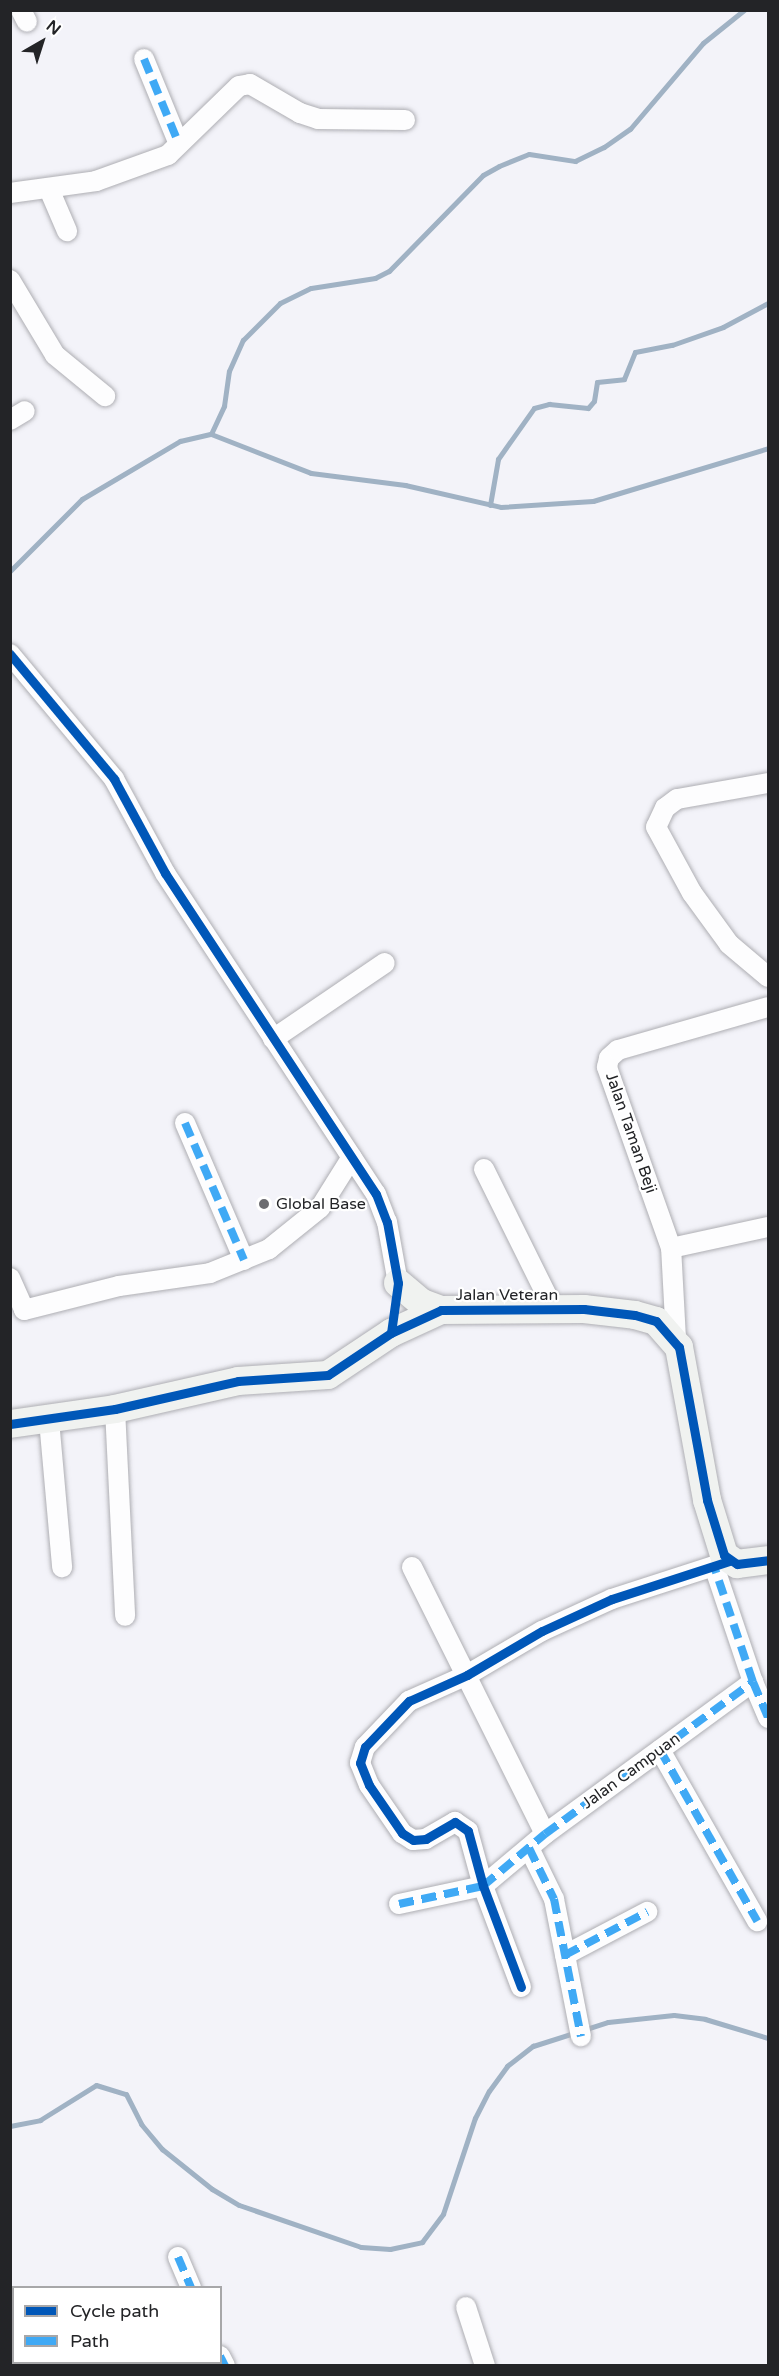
<!DOCTYPE html>
<style>
body{margin:0}
#map{position:relative;width:779px;height:2376px;overflow:hidden;background:#f3f3f9;font-family:"Varela Round",sans-serif}
div>[style]{position:absolute}
.stream>*{height:5px;margin:-2.5px;padding:0 2.5px;transform-origin:2.5px;border-radius:2.5px;background:#a0b2c4}
.roads{filter:drop-shadow(0 0 2px #aeaeb3) drop-shadow(0 0 2px #aeaeb3)}
.street>*{height:20px;margin:-10px;padding:0 10px;transform-origin:10px;border-radius:10px;background:#fdfdfe}
.secondary>*{height:28px;margin:-14px;padding:0 14px;transform-origin:14px;border-radius:14px;background:#f0f2f0}
.quiet>*{height:8px;margin-top:-4px;transform-origin:0;background:repeating-linear-gradient(90deg,#3fa9f5 0 15px,transparent 0 23px)}
.cycleway>*{height:9px;margin:-4.5px;padding:0 4.5px;transform-origin:4.5px;border-radius:4.5px;background:#0057b8}
.dots>*{width:16px;height:16px;translate:-50% -50%;box-sizing:border-box;border:3px solid #fff;border-radius:50%}
span{translate:-50% -50%;white-space:nowrap;text-align:center;line-height:1.15;-webkit-text-stroke:4.5px #fff;paint-order:stroke}
.street-label{font-size:16px;color:#232427}
.poi-label{font-size:16px;color:#232427}
.left{translate:0 -50%;text-align:left}
.frame{position:absolute;inset:0;border:12px solid #232427;pointer-events:none}
.legend{position:absolute;left:12px;top:2286px;width:210px;height:78px;box-sizing:border-box;background:#fff;border:2px solid #a7a7a9;margin:0;padding:8px 10px;list-style:none;font-size:18px;color:#232427}
.legend li{display:flex;align-items:center;gap:12px;height:30px}
.legend b{width:30px;border:2px solid #a7a7a9}
.north{position:absolute;left:12px;top:12px;width:60px;height:60px;-webkit-text-stroke:4px #fff;paint-order:stroke;rotate:39deg;font-size:16px;font-weight:700;line-height:24px;text-align:center;color:#232427}
.north::after{content:'';display:block;margin:auto;width:21px;height:27px;background:#232427;clip-path:polygon(50% 0,100% 100%,50% 72%,0 100%)}
</style>
<div id="map">
<div class="stream">
<i style="left:211px;top:434px;width:31px;rotate:-65deg"></i>
<i style="left:224px;top:406px;width:35px;rotate:-82deg"></i>
<i style="left:229px;top:371px;width:34px;rotate:-66deg"></i>
<i style="left:243px;top:340px;width:52px;rotate:-45deg"></i>
<i style="left:280px;top:303px;width:34px;rotate:-26deg"></i>
<i style="left:311px;top:288px;width:65px;rotate:-8.9deg"></i>
<i style="left:375px;top:278px;width:16px;rotate:-27deg"></i>
<i style="left:389px;top:271px;width:134px;rotate:-45.6deg"></i>
<i style="left:483px;top:175px;width:18px;rotate:-29deg"></i>
<i style="left:499px;top:166px;width:32px;rotate:-22deg"></i>
<i style="left:529px;top:154px;width:47px;rotate:8.7deg"></i>
<i style="left:575px;top:161px;width:32px;rotate:-26deg"></i>
<i style="left:604px;top:147px;width:32px;rotate:-35deg"></i>
<i style="left:630px;top:129px;width:113px;rotate:-49.7deg"></i>
<i style="left:703px;top:43px;width:53px;rotate:-38.8deg"></i>
<i style="left:490px;top:505px;width:47px;rotate:-80.1deg"></i>
<i style="left:498px;top:459px;width:62px;rotate:-54.8deg"></i>
<i style="left:534px;top:408px;width:16px;rotate:-15deg"></i>
<i style="left:549px;top:404px;width:39px;rotate:6deg"></i>
<i style="left:588px;top:408px;width:9px;rotate:-49deg"></i>
<i style="left:594px;top:401px;width:19px;rotate:-81deg"></i>
<i style="left:597px;top:382px;width:27px;rotate:-6deg"></i>
<i style="left:624px;top:379px;width:29px;rotate:-68deg"></i>
<i style="left:635px;top:352px;width:38px;rotate:-11deg"></i>
<i style="left:672px;top:345px;width:54px;rotate:-19.4deg"></i>
<i style="left:723px;top:327px;width:51px;rotate:-28.1deg"></i>
<i style="left:10px;top:571px;width:102px;rotate:-45deg"></i>
<i style="left:82px;top:499px;width:114px;rotate:-30.6deg"></i>
<i style="left:180px;top:441px;width:32px;rotate:-13deg"></i>
<i style="left:211px;top:434px;width:107px;rotate:21.3deg"></i>
<i style="left:311px;top:473px;width:95px;rotate:7.3deg"></i>
<i style="left:405px;top:485px;width:98px;rotate:12.9deg"></i>
<i style="left:501px;top:507px;width:92px;rotate:-3.7deg"></i>
<i style="left:593px;top:501px;width:183px;rotate:-16.8deg"></i>
<i style="left:10px;top:2126px;width:31px;rotate:-11deg"></i>
<i style="left:40px;top:2120px;width:66px;rotate:-32deg"></i>
<i style="left:96px;top:2085px;width:31px;rotate:17deg"></i>
<i style="left:126px;top:2094px;width:34px;rotate:63deg"></i>
<i style="left:141px;top:2124px;width:33px;rotate:50deg"></i>
<i style="left:162px;top:2149px;width:64px;rotate:38.7deg"></i>
<i style="left:212px;top:2189px;width:31px;rotate:31deg"></i>
<i style="left:239px;top:2205px;width:129px;rotate:19deg"></i>
<i style="left:361px;top:2247px;width:29px;rotate:4deg"></i>
<i style="left:390px;top:2249px;width:33px;rotate:-12deg"></i>
<i style="left:422px;top:2242px;width:35px;rotate:-53deg"></i>
<i style="left:443px;top:2214px;width:101px;rotate:-71.6deg"></i>
<i style="left:475px;top:2118px;width:30px;rotate:-63deg"></i>
<i style="left:489px;top:2091px;width:31px;rotate:-54deg"></i>
<i style="left:507px;top:2066px;width:33px;rotate:-38deg"></i>
<i style="left:533px;top:2046px;width:79px;rotate:-17.7deg"></i>
<i style="left:608px;top:2022px;width:66px;rotate:-6.1deg"></i>
<i style="left:674px;top:2015px;width:31px;rotate:7deg"></i>
<i style="left:705px;top:2019px;width:66px;rotate:16.8deg"></i>
</div>
<div class="roads">
<div class="street">
<i style="left:21px;top:10px;width:13px;rotate:63deg"></i>
<i style="left:144px;top:59px;width:90px;rotate:67.7deg"></i>
<i style="left:49px;top:189px;width:46px;rotate:66.8deg"></i>
<i style="left:10px;top:193px;width:87px;rotate:-7.9deg"></i>
<i style="left:96px;top:181px;width:77px;rotate:-19.9deg"></i>
<i style="left:168px;top:155px;width:99px;rotate:-44.2deg"></i>
<i style="left:239px;top:86px;width:11px;rotate:-10deg"></i>
<i style="left:250px;top:84px;width:58px;rotate:30.1deg"></i>
<i style="left:300px;top:113px;width:19px;rotate:18deg"></i>
<i style="left:318px;top:119px;width:87px;rotate:0.7deg"></i>
<i style="left:10px;top:280px;width:87px;rotate:59deg"></i>
<i style="left:55px;top:355px;width:65px;rotate:39.4deg"></i>
<i style="left:10px;top:420px;width:17px;rotate:-31deg"></i>
<i style="left:10px;top:654px;width:163px;rotate:50.2deg"></i>
<i style="left:114px;top:779px;width:107px;rotate:61.5deg"></i>
<i style="left:165px;top:873px;width:384px;rotate:56.7deg"></i>
<i style="left:376px;top:1194px;width:30px;rotate:69deg"></i>
<i style="left:387px;top:1222px;width:62px;rotate:79.8deg"></i>
<i style="left:768px;top:783px;width:92px;rotate:170deg"></i>
<i style="left:677px;top:799px;width:15px;rotate:143deg"></i>
<i style="left:665px;top:808px;width:21px;rotate:115deg"></i>
<i style="left:656px;top:827px;width:75px;rotate:61.4deg"></i>
<i style="left:692px;top:893px;width:63px;rotate:54deg"></i>
<i style="left:729px;top:944px;width:51px;rotate:40.2deg"></i>
<i style="left:273px;top:1039px;width:135px;rotate:-34.2deg"></i>
<i style="left:185px;top:1123px;width:149px;rotate:66.7deg"></i>
<i style="left:484px;top:1169px;width:157px;rotate:63.6deg"></i>
<i style="left:671px;top:1248px;width:99px;rotate:-12.2deg"></i>
<i style="left:10px;top:1278px;width:35px;rotate:66deg"></i>
<i style="left:24px;top:1310px;width:98px;rotate:-14.2deg"></i>
<i style="left:119px;top:1286px;width:92px;rotate:-8.1deg"></i>
<i style="left:210px;top:1273px;width:64px;rotate:-22.1deg"></i>
<i style="left:269px;top:1249px;width:65px;rotate:-38.8deg"></i>
<i style="left:320px;top:1208px;width:60px;rotate:-57.9deg"></i>
<i style="left:676px;top:1339px;width:91px;rotate:-93.1deg"></i>
<i style="left:671px;top:1248px;width:192px;rotate:-109.5deg"></i>
<i style="left:607px;top:1067px;width:9px;rotate:-77deg"></i>
<i style="left:609px;top:1058px;width:12px;rotate:-42deg"></i>
<i style="left:618px;top:1050px;width:156px;rotate:-16deg"></i>
<i style="left:115px;top:1409px;width:207px;rotate:87.2deg"></i>
<i style="left:49px;top:1420px;width:148px;rotate:84.9deg"></i>
<i style="left:412px;top:1567px;width:298px;rotate:63.5deg"></i>
<i style="left:753px;top:1682px;width:39px;rotate:67deg"></i>
<i style="left:660px;top:1750px;width:197px;rotate:60.4deg"></i>
<i style="left:529px;top:1848px;width:57px;rotate:63.9deg"></i>
<i style="left:554px;top:1899px;width:140px;rotate:78.9deg"></i>
<i style="left:399px;top:1904px;width:86px;rotate:-12.1deg"></i>
<i style="left:483px;top:1886px;width:81px;rotate:-40deg"></i>
<i style="left:545px;top:1834px;width:258px;rotate:-36.2deg"></i>
<i style="left:753px;top:1682px;width:122px;rotate:-108.6deg"></i>
<i style="left:565px;top:1955px;width:93px;rotate:-27.7deg"></i>
<i style="left:521px;top:1987px;width:108px;rotate:-110.6deg"></i>
<i style="left:483px;top:1886px;width:57px;rotate:-105.3deg"></i>
<i style="left:468px;top:1831px;width:16px;rotate:-145deg"></i>
<i style="left:455px;top:1822px;width:34px;rotate:150deg"></i>
<i style="left:426px;top:1839px;width:13px;rotate:176deg"></i>
<i style="left:413px;top:1840px;width:13px;rotate:-148deg"></i>
<i style="left:402px;top:1833px;width:58px;rotate:-124.5deg"></i>
<i style="left:369px;top:1785px;width:24px;rotate:-112deg"></i>
<i style="left:360px;top:1763px;width:17px;rotate:-73deg"></i>
<i style="left:365px;top:1747px;width:64px;rotate:-46.3deg"></i>
<i style="left:409px;top:1701px;width:64px;rotate:-24.1deg"></i>
<i style="left:467px;top:1675px;width:87px;rotate:-30.4deg"></i>
<i style="left:542px;top:1631px;width:77px;rotate:-24.6deg"></i>
<i style="left:612px;top:1599px;width:123px;rotate:-18deg"></i>
<i style="left:178px;top:2257px;width:34px;rotate:67deg"></i>
<i style="left:466px;top:2307px;width:62px;rotate:72.1deg"></i>
<i style="left:220px;top:2356px;width:11px;rotate:63deg"></i>
</div>
<div class="secondary">
<i style="left:398px;top:1283px;width:31px;rotate:40deg"></i>
<i style="left:422px;top:1303px;width:20px;rotate:20deg"></i>
<i style="left:10px;top:1424px;width:106px;rotate:-8.1deg"></i>
<i style="left:115px;top:1409px;width:126px;rotate:-12.8deg"></i>
<i style="left:238px;top:1381px;width:90px;rotate:-3.8deg"></i>
<i style="left:328px;top:1375px;width:76px;rotate:-33.7deg"></i>
<i style="left:391px;top:1333px;width:55px;rotate:-24.7deg"></i>
<i style="left:441px;top:1310px;width:143px;rotate:-0.4deg"></i>
<i style="left:584px;top:1309px;width:51px;rotate:6.7deg"></i>
<i style="left:635px;top:1315px;width:22px;rotate:16deg"></i>
<i style="left:656px;top:1321px;width:35px;rotate:49deg"></i>
<i style="left:679px;top:1347px;width:156px;rotate:79.6deg"></i>
<i style="left:707px;top:1500px;width:58px;rotate:72.8deg"></i>
<i style="left:724px;top:1555px;width:16px;rotate:35deg"></i>
<i style="left:737px;top:1564px;width:31px;rotate:-7deg"></i>
</div>
</div>
<div class="quiet">
<i style="left:144px;top:59px;width:90px;rotate:67.7deg"></i>
<i style="left:185px;top:1123px;width:149px;rotate:66.7deg"></i>
<i style="left:753px;top:1682px;width:39px;rotate:67deg"></i>
<i style="left:660px;top:1750px;width:197px;rotate:60.4deg"></i>
<i style="left:529px;top:1848px;width:57px;rotate:63.9deg"></i>
<i style="left:554px;top:1899px;width:140px;rotate:78.9deg"></i>
<i style="left:399px;top:1904px;width:86px;rotate:-12.1deg"></i>
<i style="left:483px;top:1886px;width:81px;rotate:-40deg"></i>
<i style="left:545px;top:1834px;width:258px;rotate:-36.2deg"></i>
<i style="left:753px;top:1682px;width:122px;rotate:-108.6deg"></i>
<i style="left:565px;top:1955px;width:93px;rotate:-27.7deg"></i>
<i style="left:178px;top:2257px;width:34px;rotate:67deg"></i>
<i style="left:220px;top:2356px;width:11px;rotate:63deg"></i>
</div>
<div class="cycleway">
<i style="left:10px;top:654px;width:163px;rotate:50.2deg"></i>
<i style="left:114px;top:779px;width:107px;rotate:61.5deg"></i>
<i style="left:165px;top:873px;width:384px;rotate:56.7deg"></i>
<i style="left:376px;top:1194px;width:30px;rotate:69deg"></i>
<i style="left:387px;top:1222px;width:62px;rotate:79.8deg"></i>
<i style="left:398px;top:1283px;width:50px;rotate:98deg"></i>
<i style="left:10px;top:1424px;width:106px;rotate:-8.1deg"></i>
<i style="left:115px;top:1409px;width:126px;rotate:-12.8deg"></i>
<i style="left:238px;top:1381px;width:90px;rotate:-3.8deg"></i>
<i style="left:328px;top:1375px;width:76px;rotate:-33.7deg"></i>
<i style="left:391px;top:1333px;width:55px;rotate:-24.7deg"></i>
<i style="left:441px;top:1310px;width:143px;rotate:-0.4deg"></i>
<i style="left:584px;top:1309px;width:51px;rotate:6.7deg"></i>
<i style="left:635px;top:1315px;width:22px;rotate:16deg"></i>
<i style="left:656px;top:1321px;width:35px;rotate:49deg"></i>
<i style="left:679px;top:1347px;width:156px;rotate:79.6deg"></i>
<i style="left:707px;top:1500px;width:58px;rotate:72.8deg"></i>
<i style="left:724px;top:1555px;width:16px;rotate:35deg"></i>
<i style="left:737px;top:1564px;width:31px;rotate:-7deg"></i>
<i style="left:521px;top:1987px;width:108px;rotate:-110.6deg"></i>
<i style="left:483px;top:1886px;width:57px;rotate:-105.3deg"></i>
<i style="left:468px;top:1831px;width:16px;rotate:-145deg"></i>
<i style="left:455px;top:1822px;width:34px;rotate:150deg"></i>
<i style="left:426px;top:1839px;width:13px;rotate:176deg"></i>
<i style="left:413px;top:1840px;width:13px;rotate:-148deg"></i>
<i style="left:402px;top:1833px;width:58px;rotate:-124.5deg"></i>
<i style="left:369px;top:1785px;width:24px;rotate:-112deg"></i>
<i style="left:360px;top:1763px;width:17px;rotate:-73deg"></i>
<i style="left:365px;top:1747px;width:64px;rotate:-46.3deg"></i>
<i style="left:409px;top:1701px;width:64px;rotate:-24.1deg"></i>
<i style="left:467px;top:1675px;width:87px;rotate:-30.4deg"></i>
<i style="left:542px;top:1631px;width:77px;rotate:-24.6deg"></i>
<i style="left:612px;top:1599px;width:123px;rotate:-18deg"></i>
</div>
<div class="dots">
<i style="left:264px;top:1204px;background:#6c6c70"></i>
</div>
<div class="street-label">
<span style="left:631px;top:1133px;rotate:71deg">Jalan Taman Beji</span>
<span style="left:507px;top:1295px">Jalan Veteran</span>
<span style="left:631px;top:1771px;rotate:-36deg">Jalan Campuan</span>
</div>
<div class="poi-label">
<span class="left" style="left:276px;top:1204px">Global Base</span>
</div>
<div class="frame"></div>
<ul class="legend">
<li><b style="height:8px;background:#0057b8"></b>Cycle path</li>
<li><b style="height:8px;background:#3fa9f5"></b>Path</li>
</ul>
<div class="north">N</div>
</div>
